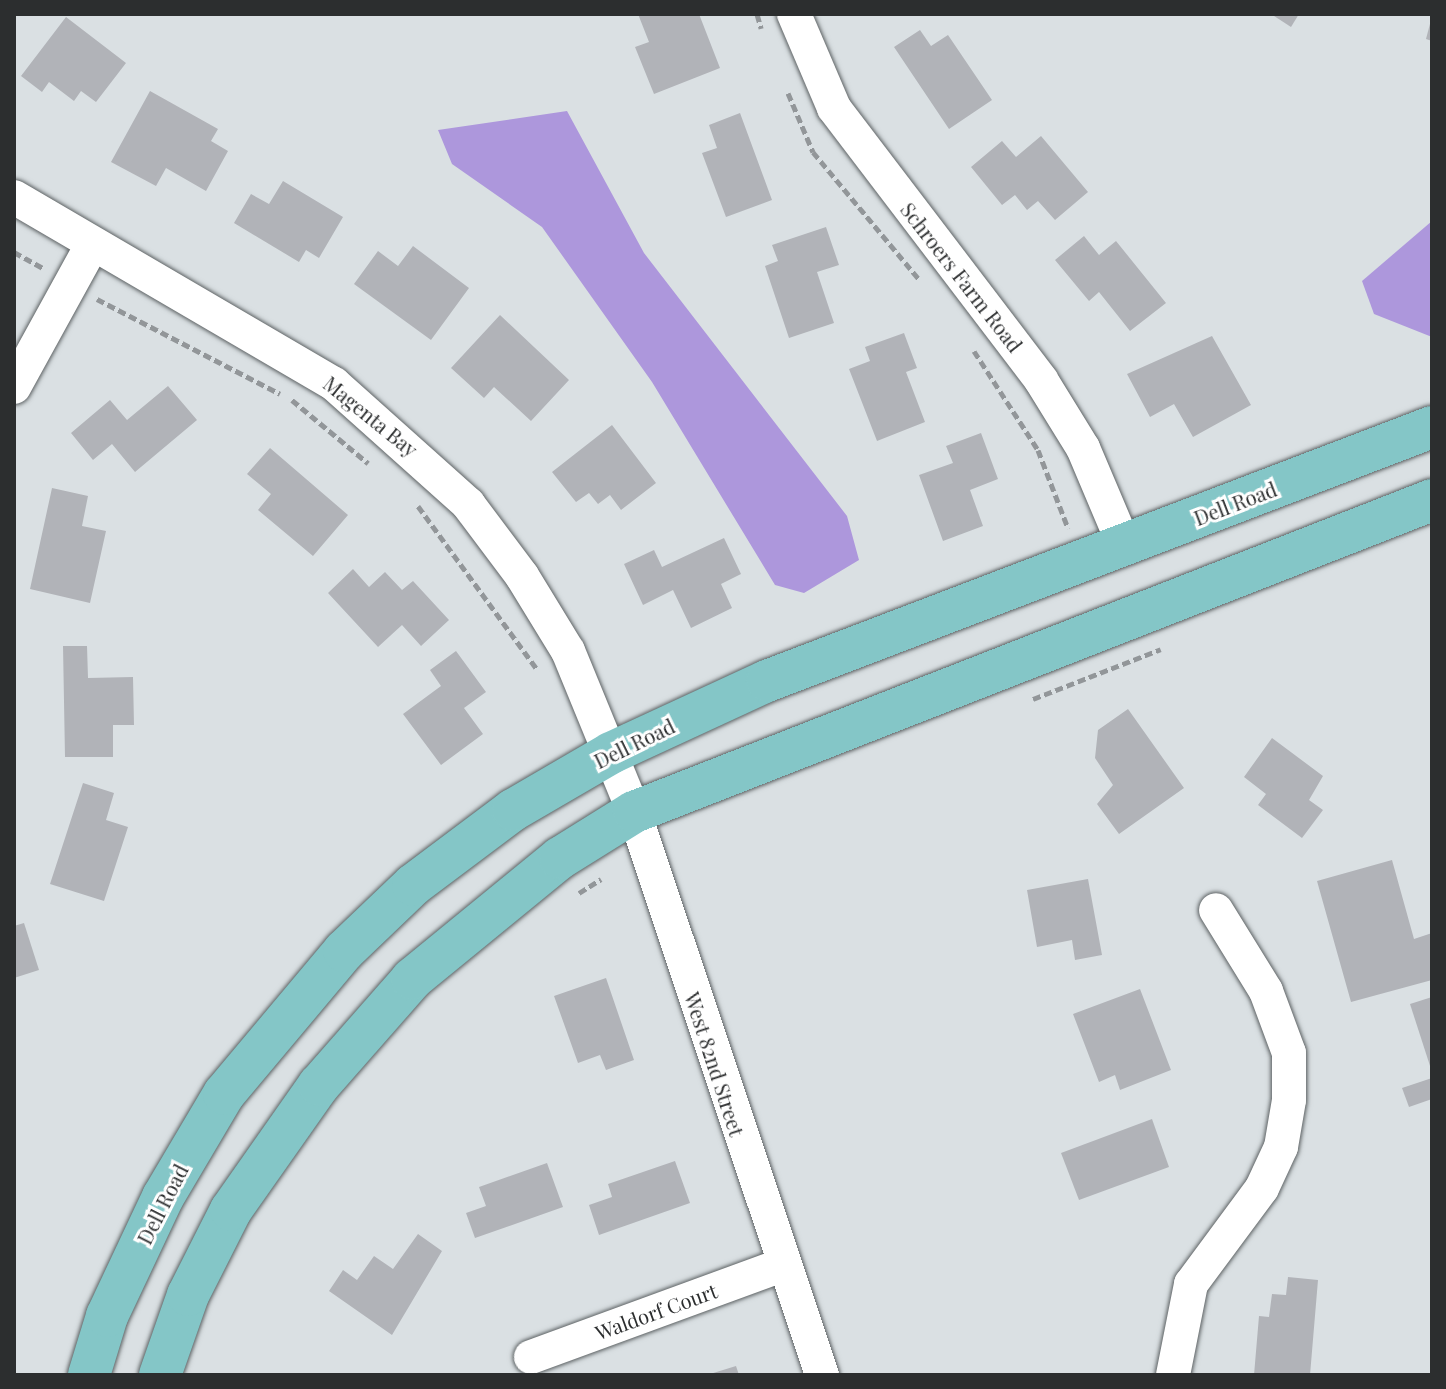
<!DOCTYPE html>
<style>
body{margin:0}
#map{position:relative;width:1446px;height:1389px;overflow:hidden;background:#dae0e3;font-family:"Playfair Display",serif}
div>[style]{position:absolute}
.water>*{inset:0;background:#ad97dc}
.building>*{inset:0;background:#b1b3b8}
.path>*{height:5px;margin-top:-2.5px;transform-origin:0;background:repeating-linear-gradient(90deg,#929699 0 8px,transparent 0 12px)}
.roads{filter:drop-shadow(0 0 2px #5d6264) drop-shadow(0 0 2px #5d6264)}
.minor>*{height:34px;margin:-17px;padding:0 17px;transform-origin:17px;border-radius:17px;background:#fff}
.major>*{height:42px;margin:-21px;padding:0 21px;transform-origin:21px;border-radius:21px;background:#84c6c7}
span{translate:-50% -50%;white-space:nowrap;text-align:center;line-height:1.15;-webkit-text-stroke:6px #fff;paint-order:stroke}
.street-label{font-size:20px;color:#2c2e2f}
.frame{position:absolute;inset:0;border:16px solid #2c2e2f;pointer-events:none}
</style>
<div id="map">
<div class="water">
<i style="clip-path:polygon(567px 111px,644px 253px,847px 516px,859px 560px,804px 593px,775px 585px,652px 382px,542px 227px,452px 164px,438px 130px)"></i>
<i style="clip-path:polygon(1432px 221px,1432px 337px,1374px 314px,1362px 281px)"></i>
</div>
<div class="building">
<i style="clip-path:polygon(638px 14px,699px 14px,720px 68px,654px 94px,635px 47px,649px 42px)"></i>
<i style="clip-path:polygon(1271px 14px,1299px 14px,1291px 27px)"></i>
<i style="clip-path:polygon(66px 17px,126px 63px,96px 102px,81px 91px,74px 101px,49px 82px,42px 92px,21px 76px)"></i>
<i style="clip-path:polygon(1431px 20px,1432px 21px,1432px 41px,1426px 39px)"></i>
<i style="clip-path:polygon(920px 30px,931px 46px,948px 35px,992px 100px,949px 129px,894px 47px)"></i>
<i style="clip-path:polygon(150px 91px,218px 129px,211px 141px,228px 151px,206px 191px,166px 168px,156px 186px,111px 162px)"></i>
<i style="clip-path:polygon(740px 113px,772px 200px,726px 217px,702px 153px,717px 148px,709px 125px)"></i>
<i style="clip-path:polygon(1041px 136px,1088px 192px,1055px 220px,1038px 201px,1027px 210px,1015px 195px,1002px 205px,971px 167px,1002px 141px,1016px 157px)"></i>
<i style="clip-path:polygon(283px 181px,343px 217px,319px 258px,306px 250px,299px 262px,234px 223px,251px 194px,269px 204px)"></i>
<i style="clip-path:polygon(826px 227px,839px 265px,817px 272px,834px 323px,789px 338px,765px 266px,778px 261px,772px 245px)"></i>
<i style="clip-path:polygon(1084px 236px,1099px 255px,1116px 241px,1166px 303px,1130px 331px,1099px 292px,1089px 301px,1055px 260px)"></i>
<i style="clip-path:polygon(413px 246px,469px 288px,431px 340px,354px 284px,378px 251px,398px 266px)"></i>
<i style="clip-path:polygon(500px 315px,569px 380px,531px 421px,494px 387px,484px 398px,451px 368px)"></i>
<i style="clip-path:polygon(904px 333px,917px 368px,906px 372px,925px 422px,877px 441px,849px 369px,870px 361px,865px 347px)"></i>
<i style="clip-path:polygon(1212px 336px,1251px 405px,1193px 437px,1174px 404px,1150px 417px,1127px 374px)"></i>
<i style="clip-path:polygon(168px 386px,197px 420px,135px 472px,112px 444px,93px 460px,71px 433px,110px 400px,127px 420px)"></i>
<i style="clip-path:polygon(612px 425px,656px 483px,621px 510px,610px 495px,598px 504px,589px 493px,576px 502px,552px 472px)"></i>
<i style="clip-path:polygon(981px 433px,998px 479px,970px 490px,983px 526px,943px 541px,919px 475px,953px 463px,946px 446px)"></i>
<i style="clip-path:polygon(270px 448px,348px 515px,313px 556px,258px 510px,271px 494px,247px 474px)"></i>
<i style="clip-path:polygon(52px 488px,88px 496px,82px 526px,106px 531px,90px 603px,30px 589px)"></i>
<i style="clip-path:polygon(724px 538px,741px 574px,721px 584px,732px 608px,691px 628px,673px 590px,643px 605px,624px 564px,654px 550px,662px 567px)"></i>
<i style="clip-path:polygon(353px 569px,369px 587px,385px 572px,402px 590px,413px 581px,449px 620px,421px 646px,402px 625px,378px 647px,328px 593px)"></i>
<i style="clip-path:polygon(63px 646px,87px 646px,88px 678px,133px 677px,134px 725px,113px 725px,113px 757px,65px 757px)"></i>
<i style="clip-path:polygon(456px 651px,486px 692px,464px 708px,483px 734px,441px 765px,403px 714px,441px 686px,430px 670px)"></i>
<i style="clip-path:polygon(1128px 709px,1184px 788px,1119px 834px,1097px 804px,1113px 785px,1095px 758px,1098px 730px)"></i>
<i style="clip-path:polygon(1272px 738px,1323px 776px,1309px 800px,1323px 810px,1302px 838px,1258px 805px,1266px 794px,1244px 777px)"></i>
<i style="clip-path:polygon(83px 783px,114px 793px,106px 820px,128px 827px,104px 901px,50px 884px)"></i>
<i style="clip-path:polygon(1392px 860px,1414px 939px,1432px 933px,1432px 980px,1351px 1002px,1317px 881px)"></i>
<i style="clip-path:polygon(1088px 879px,1102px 955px,1075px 960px,1072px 940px,1037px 947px,1027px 890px)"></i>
<i style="clip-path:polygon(24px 923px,39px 970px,14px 978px,14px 926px)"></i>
<i style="clip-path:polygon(606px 978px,634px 1060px,606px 1070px,600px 1055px,578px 1063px,554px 996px)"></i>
<i style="clip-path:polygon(1140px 989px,1171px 1070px,1120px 1090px,1115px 1075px,1099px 1082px,1073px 1014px)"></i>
<i style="clip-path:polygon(1432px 997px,1432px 1069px,1431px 1069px,1410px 1004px)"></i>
<i style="clip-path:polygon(1432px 1078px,1432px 1099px,1409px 1107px,1402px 1088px)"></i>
<i style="clip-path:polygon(1152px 1119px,1169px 1167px,1079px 1200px,1061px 1153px)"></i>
<i style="clip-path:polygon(675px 1161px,690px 1203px,599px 1235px,589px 1205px,612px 1197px,608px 1184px)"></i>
<i style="clip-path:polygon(547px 1163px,563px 1207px,475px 1238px,466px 1213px,486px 1206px,479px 1187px)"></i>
<i style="clip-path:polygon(418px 1234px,442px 1251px,392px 1335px,329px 1291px,343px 1270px,357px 1280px,374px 1256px,393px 1269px)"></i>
<i style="clip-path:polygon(1288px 1277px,1318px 1280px,1310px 1375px,1254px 1375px,1259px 1316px,1269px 1317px,1272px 1294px,1286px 1295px)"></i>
<i style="clip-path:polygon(736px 1366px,739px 1375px,710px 1375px,710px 1374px)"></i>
</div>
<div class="path">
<i style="left:757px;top:14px;width:15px;rotate:74deg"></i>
<i style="left:788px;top:93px;width:64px;rotate:67deg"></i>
<i style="left:813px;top:152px;width:165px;rotate:50.2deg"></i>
<i style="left:14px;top:252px;width:33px;rotate:29deg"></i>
<i style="left:97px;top:299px;width:206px;rotate:27.4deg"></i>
<i style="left:974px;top:351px;width:118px;rotate:57.1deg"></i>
<i style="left:1038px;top:450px;width:84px;rotate:69deg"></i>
<i style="left:292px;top:400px;width:99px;rotate:39.7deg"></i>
<i style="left:418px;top:506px;width:202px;rotate:53.9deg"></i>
<i style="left:1033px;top:699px;width:137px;rotate:-21.3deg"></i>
<i style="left:579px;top:893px;width:26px;rotate:-32deg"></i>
</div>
<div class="roads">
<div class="minor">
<i style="left:794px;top:14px;width:102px;rotate:66.9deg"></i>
<i style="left:834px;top:108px;width:342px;rotate:52.7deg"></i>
<i style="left:1041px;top:380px;width:80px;rotate:58.3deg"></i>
<i style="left:1083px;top:448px;width:105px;rotate:67.1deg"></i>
<i style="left:14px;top:197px;width:371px;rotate:30.3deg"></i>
<i style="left:334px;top:384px;width:180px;rotate:41.8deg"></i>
<i style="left:468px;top:504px;width:90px;rotate:53.1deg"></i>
<i style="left:522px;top:576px;width:88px;rotate:58.5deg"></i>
<i style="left:568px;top:651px;width:174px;rotate:67.7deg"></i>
<i style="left:634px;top:812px;width:594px;rotate:71.53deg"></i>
<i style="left:14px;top:387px;width:160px;rotate:-61.2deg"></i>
<i style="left:531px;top:1357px;width:267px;rotate:-20.1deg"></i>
<i style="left:1173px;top:1375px;width:93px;rotate:-78.8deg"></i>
<i style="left:1191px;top:1284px;width:119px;rotate:-53.5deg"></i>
<i style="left:1262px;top:1188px;width:45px;rotate:-65.1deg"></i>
<i style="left:1281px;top:1147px;width:48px;rotate:-80.3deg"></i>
<i style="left:1289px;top:1100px;width:47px;rotate:-90deg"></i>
<i style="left:1289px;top:1053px;width:66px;rotate:-110.4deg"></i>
<i style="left:1266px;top:991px;width:95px;rotate:-121.7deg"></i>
</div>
<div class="major">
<i style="left:89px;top:1375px;width:62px;rotate:-73deg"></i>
<i style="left:107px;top:1316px;width:132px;rotate:-64.8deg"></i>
<i style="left:163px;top:1197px;width:120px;rotate:-59.4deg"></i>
<i style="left:224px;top:1094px;width:187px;rotate:-50deg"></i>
<i style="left:344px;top:951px;width:95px;rotate:-43.7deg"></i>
<i style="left:413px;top:885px;width:125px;rotate:-36.9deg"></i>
<i style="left:513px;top:810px;width:113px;rotate:-30.2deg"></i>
<i style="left:611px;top:753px;width:172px;rotate:-24.8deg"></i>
<i style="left:767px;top:681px;width:712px;rotate:-20.9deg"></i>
<i style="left:160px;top:1375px;width:85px;rotate:-70.7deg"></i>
<i style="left:188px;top:1295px;width:95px;rotate:-63.2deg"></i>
<i style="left:231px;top:1210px;width:153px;rotate:-54.9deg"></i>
<i style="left:319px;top:1085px;width:141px;rotate:-48.7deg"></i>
<i style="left:412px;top:979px;width:191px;rotate:-39.3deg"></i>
<i style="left:560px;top:858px;width:87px;rotate:-31.9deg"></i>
<i style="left:634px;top:812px;width:857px;rotate:-21.35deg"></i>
</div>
</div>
<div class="street-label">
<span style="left:962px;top:277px;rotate:52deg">Schroers Farm Road</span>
<span style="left:371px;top:416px;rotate:39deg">Magenta Bay</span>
<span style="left:1235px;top:503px;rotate:-21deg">Dell Road</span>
<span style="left:634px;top:743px;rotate:-26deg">Dell Road</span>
<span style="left:715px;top:1064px;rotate:72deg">West 82nd Street</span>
<span style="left:162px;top:1204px;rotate:-63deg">Dell Road</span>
<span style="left:656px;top:1311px;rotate:-20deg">Waldorf Court</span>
</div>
<div class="frame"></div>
</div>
